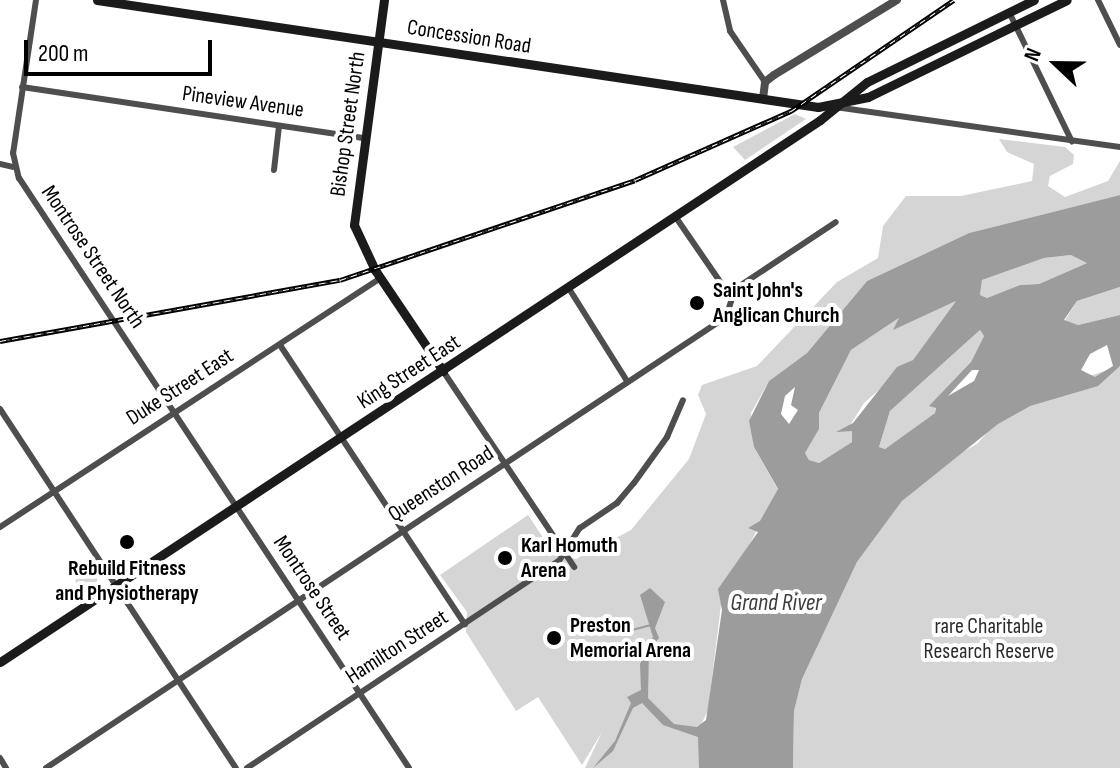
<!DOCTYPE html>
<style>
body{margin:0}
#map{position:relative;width:1120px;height:768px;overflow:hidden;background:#fff;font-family:"Sofia Sans Condensed",sans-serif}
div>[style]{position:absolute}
.green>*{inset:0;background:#d5d5d5}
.water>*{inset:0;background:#9c9c9c}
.stream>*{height:2px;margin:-1px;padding:0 1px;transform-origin:1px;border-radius:1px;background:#9c9c9c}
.minor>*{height:6px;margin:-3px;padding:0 3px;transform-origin:3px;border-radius:3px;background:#4e4e4e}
.tertiary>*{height:8px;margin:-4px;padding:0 4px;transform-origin:4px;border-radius:4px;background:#4e4e4e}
.secondary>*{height:9px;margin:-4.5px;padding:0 4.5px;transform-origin:4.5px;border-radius:4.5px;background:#1b1b1b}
.rail>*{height:5px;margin-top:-2.5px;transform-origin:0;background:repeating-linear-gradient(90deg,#fff 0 6px,#000 0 12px);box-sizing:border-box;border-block:2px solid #000}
.dots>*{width:22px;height:22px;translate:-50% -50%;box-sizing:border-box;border:4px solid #fff;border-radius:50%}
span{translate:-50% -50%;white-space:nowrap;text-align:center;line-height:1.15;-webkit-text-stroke:8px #fff;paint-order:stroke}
.street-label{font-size:22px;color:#000}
.poi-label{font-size:22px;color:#000;font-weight:700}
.left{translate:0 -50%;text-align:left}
.park-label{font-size:22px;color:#2c2c2c}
.water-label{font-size:24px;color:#3d3d3d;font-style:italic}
.north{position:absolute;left:1016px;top:24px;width:80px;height:80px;-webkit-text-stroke:6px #fff;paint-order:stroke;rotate:292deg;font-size:22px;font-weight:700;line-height:32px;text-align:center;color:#000}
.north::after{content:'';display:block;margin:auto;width:28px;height:36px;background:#000;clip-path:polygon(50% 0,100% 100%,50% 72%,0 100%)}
.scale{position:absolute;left:24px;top:40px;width:188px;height:36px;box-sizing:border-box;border:4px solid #000;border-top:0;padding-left:10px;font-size:24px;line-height:28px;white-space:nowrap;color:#000;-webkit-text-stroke:6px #fff;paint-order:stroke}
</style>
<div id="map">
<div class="green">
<i style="clip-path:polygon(795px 114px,806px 119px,745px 160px,733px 147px)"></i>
<i style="clip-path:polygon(999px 139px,1065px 147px,1074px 155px,1073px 164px,1050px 176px,1048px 186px,1065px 197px,1108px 181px,1120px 161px,1120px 195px,969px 233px,867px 281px,807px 353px,769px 381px,751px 413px,754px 447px,778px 490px,722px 597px,708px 710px,700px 727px,699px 768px,585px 768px,602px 732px,582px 765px,538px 697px,516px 711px,466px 632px,467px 612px,440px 575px,528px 515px,554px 554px,576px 559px,631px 530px,689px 459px,706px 414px,698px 395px,702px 385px,757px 366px,837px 282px,878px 258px,883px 226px,906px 196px,961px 196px,1032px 181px,1034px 164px,1007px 152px)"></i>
<i style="clip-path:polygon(1071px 255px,1089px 262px,1039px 284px,1020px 285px,987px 298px,980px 295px,982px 280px,1044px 258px)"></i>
<i style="clip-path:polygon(1120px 287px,1120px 315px,1078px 325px,1064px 322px,1077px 301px)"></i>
<i style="clip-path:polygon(956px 301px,913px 360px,864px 403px,847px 430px,852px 431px,852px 442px,819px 463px,809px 460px,805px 453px,819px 428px,819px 413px,851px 350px,901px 317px,896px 328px)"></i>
<i style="clip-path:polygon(980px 330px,984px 336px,971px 362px,937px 399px,935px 413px,885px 449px,879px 447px,890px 411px)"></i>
<i style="clip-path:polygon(1120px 366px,1120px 768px,793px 768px,794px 711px,802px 679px,857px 562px,902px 501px,951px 458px,977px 444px,1016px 400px)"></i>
<i style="clip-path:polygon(95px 568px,98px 585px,87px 591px,83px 584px,78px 587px,75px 580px)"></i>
</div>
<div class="water">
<i style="clip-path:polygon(evenodd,1120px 195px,1120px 287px,1077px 301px,1064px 320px,1078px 325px,1120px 315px,1120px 366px,1098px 386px,1030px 406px,998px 424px,902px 501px,857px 562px,802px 679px,794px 711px,793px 768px,699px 768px,698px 737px,663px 725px,642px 703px,633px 708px,613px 751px,593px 768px,615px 741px,631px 703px,627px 697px,641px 690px,640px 664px,653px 637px,640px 595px,650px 588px,665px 602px,655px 628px,659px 638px,649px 650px,648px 698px,674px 724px,697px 727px,706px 720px,722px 610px,718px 589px,758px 532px,748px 528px,760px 521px,778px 489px,754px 447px,749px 421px,769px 381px,807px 353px,867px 281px,969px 233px,1120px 195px,1071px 255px,1087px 263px,1039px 284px,1020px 285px,987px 298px,980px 295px,982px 280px,1044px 258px,1071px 255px,1120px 195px,956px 301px,913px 360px,897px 367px,853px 423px,836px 432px,852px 431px,852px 442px,819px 463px,809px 460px,805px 453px,819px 429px,819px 413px,851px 350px,899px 318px,893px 330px,956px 301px,1120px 195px,980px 330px,984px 336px,971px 362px,929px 406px,936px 408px,935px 413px,885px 449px,879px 447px,890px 411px,980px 330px,1120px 195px,1107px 345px,1113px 366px,1095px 377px,1081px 370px,1090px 354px,1107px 345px,1120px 195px,972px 370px,979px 370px,974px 381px,948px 396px,972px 370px,1120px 195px,795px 387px,791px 405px,798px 410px,789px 424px,781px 414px,785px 396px,795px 387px)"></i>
</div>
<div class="stream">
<i style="left:621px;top:633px;width:30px;rotate:-15deg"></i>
</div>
<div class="minor">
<i style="left:36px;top:0;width:155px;rotate:98.5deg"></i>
<i style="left:13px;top:153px;width:26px;rotate:77deg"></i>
<i style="left:19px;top:178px;width:707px;rotate:56.53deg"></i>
<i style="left:723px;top:0;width:32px;rotate:77deg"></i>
<i style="left:730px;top:31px;width:62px;rotate:55.5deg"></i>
<i style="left:1098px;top:0;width:50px;rotate:63.9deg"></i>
<i style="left:1009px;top:12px;width:144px;rotate:64.1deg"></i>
<i style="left:22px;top:87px;width:345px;rotate:8.5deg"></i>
<i style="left:835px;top:107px;width:288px;rotate:8deg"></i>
<i style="left:0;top:164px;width:13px;rotate:13deg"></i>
<i style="left:274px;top:170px;width:44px;rotate:-83.5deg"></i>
<i style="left:568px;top:287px;width:111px;rotate:57.9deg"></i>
<i style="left:729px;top:293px;width:128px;rotate:-33.6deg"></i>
<i style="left:280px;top:345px;width:335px;rotate:56.5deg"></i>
<i style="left:443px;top:371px;width:236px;rotate:56.2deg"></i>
<i style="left:0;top:409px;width:430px;rotate:56.7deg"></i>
<i style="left:0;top:527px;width:454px;rotate:-33.2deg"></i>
<i style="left:0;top:758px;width:12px;rotate:59deg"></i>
<i style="left:46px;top:768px;width:816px;rotate:-33.55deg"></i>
<i style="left:726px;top:317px;width:19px;rotate:-72deg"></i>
<i style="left:732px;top:299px;width:101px;rotate:-124.5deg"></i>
<i style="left:247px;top:768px;width:374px;rotate:-33.6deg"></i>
<i style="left:559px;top:561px;width:39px;rotate:-58deg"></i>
<i style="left:580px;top:528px;width:45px;rotate:-34deg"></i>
<i style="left:617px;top:503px;width:26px;rotate:-50deg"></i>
<i style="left:634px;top:483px;width:57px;rotate:-54.3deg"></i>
<i style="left:667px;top:437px;width:40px;rotate:-66.6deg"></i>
</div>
<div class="tertiary">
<i style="left:763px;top:99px;width:17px;rotate:-83deg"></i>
<i style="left:765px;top:82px;width:11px;rotate:-38deg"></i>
<i style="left:774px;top:75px;width:144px;rotate:-31.4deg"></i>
</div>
<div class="secondary">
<i style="left:97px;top:0;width:729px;rotate:8.44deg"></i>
<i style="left:818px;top:107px;width:51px;rotate:-11.3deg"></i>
<i style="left:868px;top:97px;width:221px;rotate:-26deg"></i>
<i style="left:384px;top:0;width:227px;rotate:97.6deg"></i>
<i style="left:354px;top:225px;width:50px;rotate:65deg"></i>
<i style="left:375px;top:270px;width:122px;rotate:56deg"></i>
<i style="left:0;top:662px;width:983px;rotate:-33.46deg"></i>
<i style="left:820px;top:120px;width:60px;rotate:-39deg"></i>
<i style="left:867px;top:82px;width:186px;rotate:-26.2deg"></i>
</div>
<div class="rail">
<i style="left:0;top:341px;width:345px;rotate:-10.2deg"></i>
<i style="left:340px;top:280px;width:311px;rotate:-18.7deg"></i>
<i style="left:635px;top:180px;width:171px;rotate:-23.9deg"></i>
<i style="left:791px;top:111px;width:197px;rotate:-34.3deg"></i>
</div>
<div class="dots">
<i style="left:697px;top:303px;background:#000"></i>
<i style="left:127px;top:542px;background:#000"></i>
<i style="left:505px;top:558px;background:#000"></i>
<i style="left:554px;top:638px;background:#000"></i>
</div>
<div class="street-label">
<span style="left:469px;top:37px;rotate:9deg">Concession Road</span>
<span style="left:243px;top:102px;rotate:8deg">Pineview Avenue</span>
<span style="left:348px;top:124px;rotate:-82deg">Bishop Street North</span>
<span style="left:93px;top:257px;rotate:56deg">Montrose Street North</span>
<span style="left:409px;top:372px;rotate:-33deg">King Street East</span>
<span style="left:180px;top:387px;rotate:-33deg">Duke Street East</span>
<span style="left:441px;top:484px;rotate:-33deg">Queenston Road</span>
<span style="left:312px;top:588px;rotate:56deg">Montrose Street</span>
<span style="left:397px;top:647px;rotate:-33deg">Hamilton Street</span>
</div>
<div class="poi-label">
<span class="left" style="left:713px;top:303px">Saint John's<br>Anglican Church</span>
<span class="left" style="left:521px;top:558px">Karl Homuth<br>Arena</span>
<span style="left:127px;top:581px">Rebuild Fitness<br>and Physiotherapy</span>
<span class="left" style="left:570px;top:638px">Preston<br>Memorial Arena</span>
</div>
<div class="park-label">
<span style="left:989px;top:639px">rare Charitable<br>Research Reserve</span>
</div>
<div class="water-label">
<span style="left:776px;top:603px">Grand River</span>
</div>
<div class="north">N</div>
<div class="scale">200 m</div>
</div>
